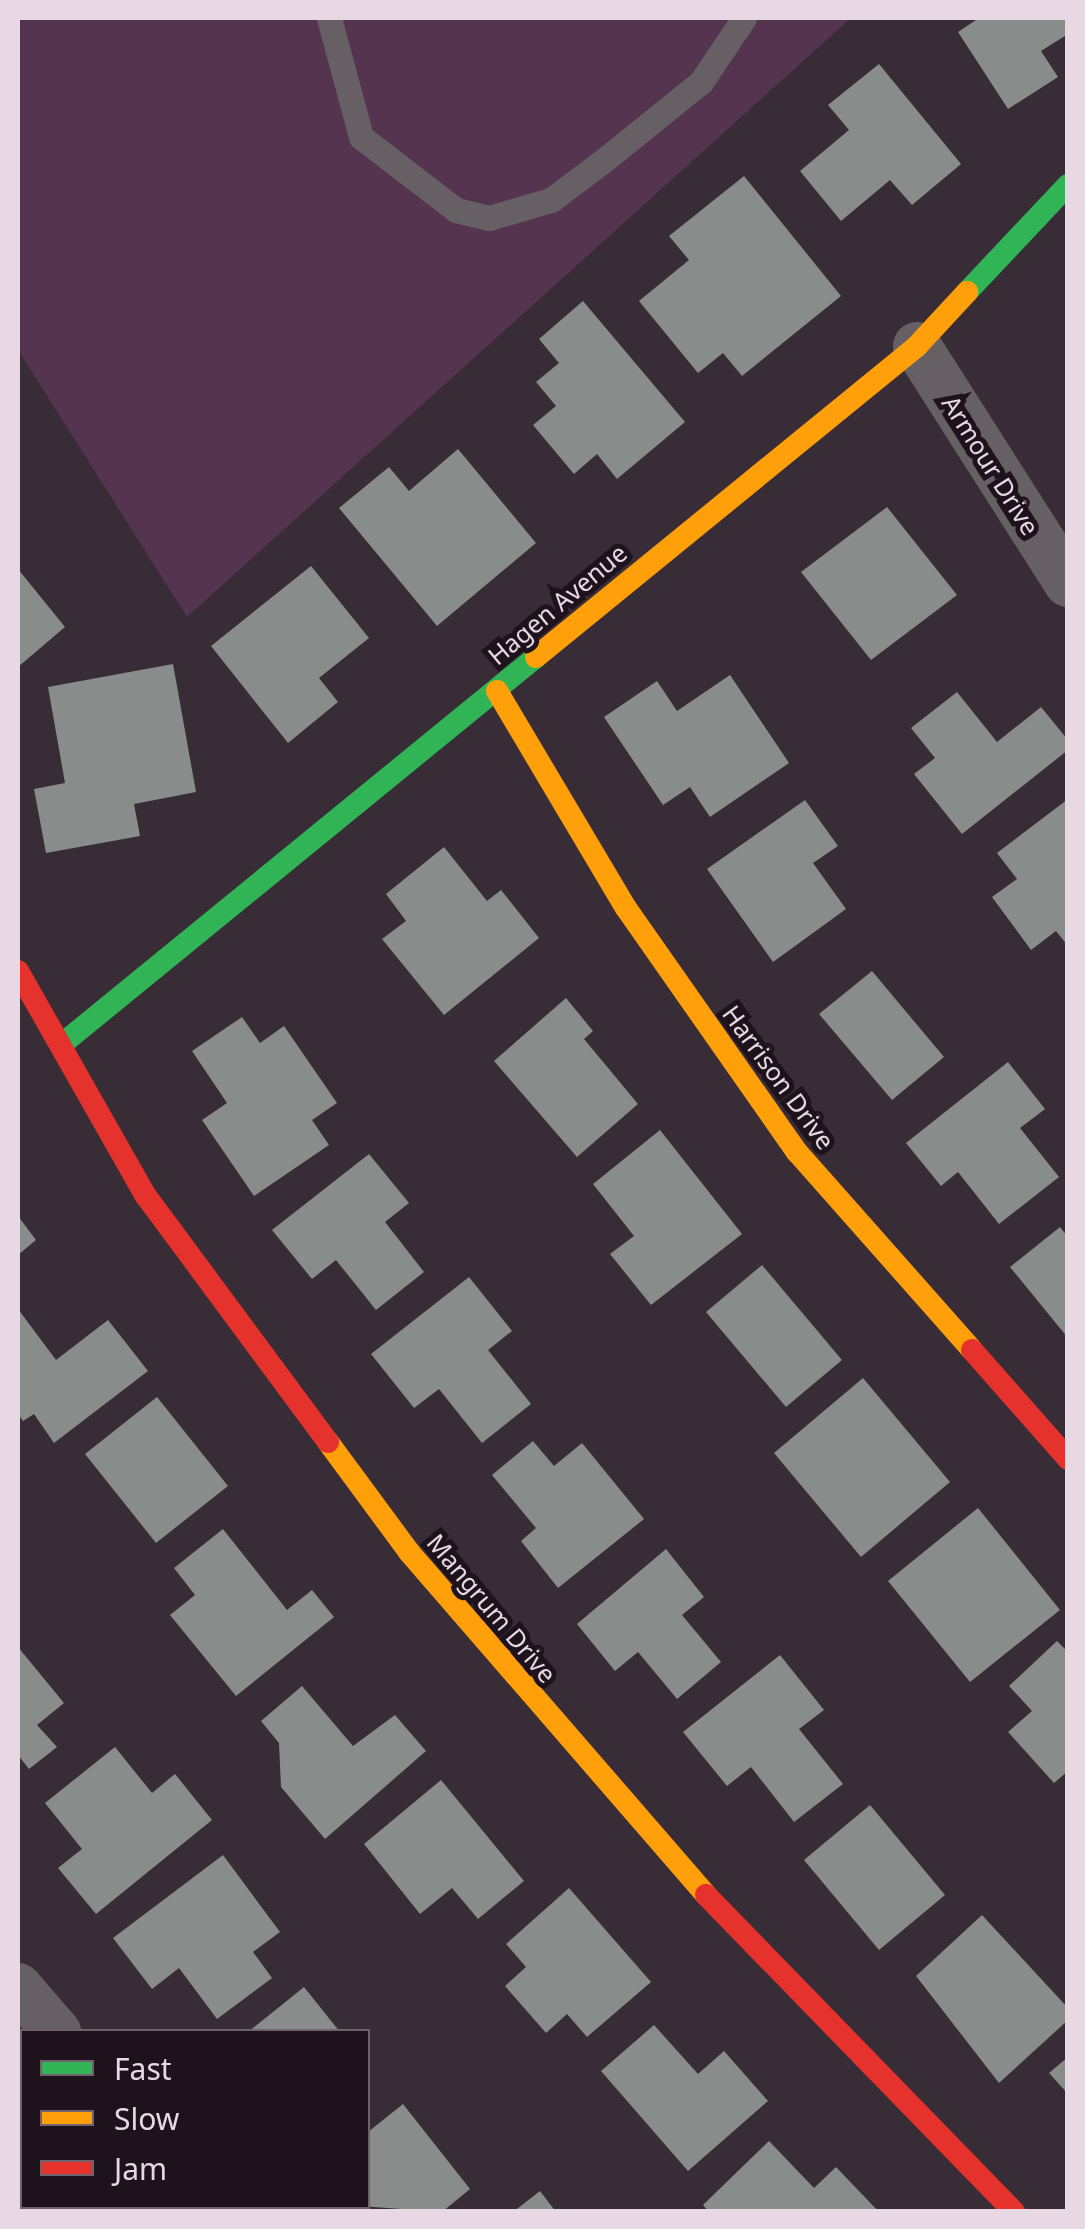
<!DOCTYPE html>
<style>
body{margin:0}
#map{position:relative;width:1085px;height:2229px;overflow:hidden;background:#382c36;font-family:"Noto Sans",sans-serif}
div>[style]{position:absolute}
.green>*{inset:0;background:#54344e}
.building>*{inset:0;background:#888d8b}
.lane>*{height:25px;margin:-12.5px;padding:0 12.5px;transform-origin:12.5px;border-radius:12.5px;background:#666065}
.street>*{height:48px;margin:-24px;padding:0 24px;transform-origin:24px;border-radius:24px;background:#666065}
.fast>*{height:22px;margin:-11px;padding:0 11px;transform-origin:11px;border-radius:11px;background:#30b455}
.slow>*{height:22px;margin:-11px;padding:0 11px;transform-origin:11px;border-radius:11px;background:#ff9f0a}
.jam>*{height:22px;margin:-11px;padding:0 11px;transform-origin:11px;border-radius:11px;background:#e5322d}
span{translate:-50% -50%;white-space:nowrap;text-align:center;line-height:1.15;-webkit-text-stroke:10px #1e131c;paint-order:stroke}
.street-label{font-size:25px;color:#e8d8e4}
.frame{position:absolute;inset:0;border:20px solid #e8d8e4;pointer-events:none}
.legend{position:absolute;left:20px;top:2029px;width:350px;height:180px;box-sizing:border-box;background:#1e131c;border:2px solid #6f626c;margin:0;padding:12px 18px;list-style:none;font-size:30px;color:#e8d8e4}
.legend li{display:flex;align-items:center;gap:20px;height:50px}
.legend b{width:50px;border:2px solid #6f626c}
</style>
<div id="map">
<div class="green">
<i style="clip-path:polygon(18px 18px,851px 18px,187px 617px,18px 350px)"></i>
</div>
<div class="building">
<i style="clip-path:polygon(979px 18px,1068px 18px,1068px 34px,1041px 51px,1058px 77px,1008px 109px,958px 32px)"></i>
<i style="clip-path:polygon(879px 64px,961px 164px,912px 205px,890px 180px,841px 221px,800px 171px,849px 130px,828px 105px)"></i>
<i style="clip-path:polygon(744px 176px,841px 296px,742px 376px,723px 353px,698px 373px,639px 301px,689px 260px,669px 236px)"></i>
<i style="clip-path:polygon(583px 301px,685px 422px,617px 479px,597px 454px,574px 474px,533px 425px,556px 406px,536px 382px,559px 363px,539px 339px)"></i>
<i style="clip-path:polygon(458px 449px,536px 543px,437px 626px,339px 508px,389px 467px,409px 491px)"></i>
<i style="clip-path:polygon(887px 507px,957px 595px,871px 660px,801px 572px)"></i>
<i style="clip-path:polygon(311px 566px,369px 638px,319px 678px,338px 702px,288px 743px,211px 646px)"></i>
<i style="clip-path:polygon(18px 569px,65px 627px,18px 667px)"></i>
<i style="clip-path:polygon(173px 664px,196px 792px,134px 804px,140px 836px,46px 853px,34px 789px,65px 783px,48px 687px)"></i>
<i style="clip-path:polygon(730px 675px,789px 763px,710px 817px,690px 787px,663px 805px,604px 717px,657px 681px,677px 711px)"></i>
<i style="clip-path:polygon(957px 692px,997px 742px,1041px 707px,1068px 740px,1068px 750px,962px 834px,914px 774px,935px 758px,911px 728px)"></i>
<i style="clip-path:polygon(1068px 799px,1068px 946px,1056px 931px,1031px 950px,992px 897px,1017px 879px,997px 853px)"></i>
<i style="clip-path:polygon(805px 800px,838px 846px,813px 863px,846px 909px,773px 962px,707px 869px)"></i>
<i style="clip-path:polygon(444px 847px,487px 901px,501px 890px,539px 938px,444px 1015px,382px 939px,406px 921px,386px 894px)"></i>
<i style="clip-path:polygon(872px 971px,944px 1057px,892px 1100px,819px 1014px)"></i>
<i style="clip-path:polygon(566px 998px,593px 1031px,584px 1039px,638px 1104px,577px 1157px,494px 1061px)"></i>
<i style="clip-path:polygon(242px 1017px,260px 1043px,284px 1026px,337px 1103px,312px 1120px,329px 1145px,254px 1196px,202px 1120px,227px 1103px,192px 1051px)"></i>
<i style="clip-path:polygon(1008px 1062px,1045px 1109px,1020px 1128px,1059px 1177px,999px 1224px,958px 1172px,941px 1186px,906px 1143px)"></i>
<i style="clip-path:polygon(660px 1130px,742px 1234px,651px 1305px,610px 1254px,634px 1236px,593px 1184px)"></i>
<i style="clip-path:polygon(369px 1154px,409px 1203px,385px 1222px,424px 1272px,376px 1310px,336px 1260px,312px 1279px,272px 1230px)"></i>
<i style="clip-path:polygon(18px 1216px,36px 1240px,18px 1255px)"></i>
<i style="clip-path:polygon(1060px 1227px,1068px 1237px,1068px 1338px,1010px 1267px)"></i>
<i style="clip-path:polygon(762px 1265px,842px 1360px,786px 1407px,706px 1312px)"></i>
<i style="clip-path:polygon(469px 1277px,512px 1331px,488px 1350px,531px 1404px,482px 1443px,439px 1389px,414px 1408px,371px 1354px)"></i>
<i style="clip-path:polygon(18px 1309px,56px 1360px,108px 1320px,148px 1371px,54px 1443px,34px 1414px,23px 1421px,18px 1414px)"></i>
<i style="clip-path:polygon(863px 1378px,950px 1482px,861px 1557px,774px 1453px)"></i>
<i style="clip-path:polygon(157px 1397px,228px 1486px,156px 1543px,85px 1454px)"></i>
<i style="clip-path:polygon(533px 1441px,554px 1466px,582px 1443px,644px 1519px,558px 1588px,521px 1541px,536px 1528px,492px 1475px)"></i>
<i style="clip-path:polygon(978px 1508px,1060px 1610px,970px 1682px,888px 1581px)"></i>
<i style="clip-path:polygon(223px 1529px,287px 1610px,312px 1590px,334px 1617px,236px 1696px,170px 1615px,195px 1595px,174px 1568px)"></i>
<i style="clip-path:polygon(666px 1549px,704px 1597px,682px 1615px,721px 1662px,677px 1699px,638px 1652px,615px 1671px,577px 1624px)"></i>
<i style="clip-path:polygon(1057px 1641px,1068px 1652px,1068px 1771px,1054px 1783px,1008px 1732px,1032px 1711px,1009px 1686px)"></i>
<i style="clip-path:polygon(18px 1647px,64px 1703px,37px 1725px,57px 1747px,29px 1769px,18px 1755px)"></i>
<i style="clip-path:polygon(780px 1655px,824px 1710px,799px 1729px,843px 1784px,794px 1822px,751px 1767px,727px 1786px,683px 1732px)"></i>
<i style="clip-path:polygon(302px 1686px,353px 1746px,395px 1715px,426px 1751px,325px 1839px,281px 1787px,279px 1743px,261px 1721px)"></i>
<i style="clip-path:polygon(115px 1747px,152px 1793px,175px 1774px,212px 1820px,96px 1914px,58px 1868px,82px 1849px,45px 1803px)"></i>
<i style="clip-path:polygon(441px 1780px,524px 1881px,478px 1919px,452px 1888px,420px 1914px,364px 1844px)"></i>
<i style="clip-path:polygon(870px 1805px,945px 1895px,879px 1950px,804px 1860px)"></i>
<i style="clip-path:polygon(223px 1855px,280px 1932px,253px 1952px,272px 1978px,217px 2019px,179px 1968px,152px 1989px,113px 1938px)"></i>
<i style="clip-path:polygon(569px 1888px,651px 1982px,587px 2037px,567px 2014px,546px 2033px,505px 1986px,526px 1967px,506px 1944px)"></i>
<i style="clip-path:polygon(982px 1915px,1068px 2008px,1068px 2020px,999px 2083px,916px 1976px)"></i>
<i style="clip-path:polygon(304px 1987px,340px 2032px,248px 2032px)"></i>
<i style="clip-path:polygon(654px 2025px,698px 2074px,724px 2051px,768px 2101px,688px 2171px,601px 2071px)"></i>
<i style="clip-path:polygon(1068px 2057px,1068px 2094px,1049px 2073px)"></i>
<i style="clip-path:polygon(403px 2104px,470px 2189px,442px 2212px,360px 2206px,368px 2206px,368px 2132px)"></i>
<i style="clip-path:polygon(769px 2141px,814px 2188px,836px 2167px,879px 2212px,709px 2212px,703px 2205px)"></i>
<i style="clip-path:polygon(540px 2191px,556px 2212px,513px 2212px)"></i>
</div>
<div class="lane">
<i style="left:329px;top:18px;width:123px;rotate:74.9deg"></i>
<i style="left:361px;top:137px;width:120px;rotate:37.5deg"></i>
<i style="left:456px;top:210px;width:34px;rotate:14deg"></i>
<i style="left:489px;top:218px;width:65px;rotate:-16.2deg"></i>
<i style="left:551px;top:200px;width:65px;rotate:-36.9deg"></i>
<i style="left:603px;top:161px;width:126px;rotate:-38.9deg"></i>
<i style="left:701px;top:82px;width:77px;rotate:-56.1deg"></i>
</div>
<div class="street">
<i style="left:917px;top:346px;width:281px;rotate:57.5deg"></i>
<i style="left:18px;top:1987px;width:60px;rotate:49.1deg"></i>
<i style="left:215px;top:2206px;width:7px;rotate:56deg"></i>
</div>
<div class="fast">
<i style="left:967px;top:292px;width:147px;rotate:-46.7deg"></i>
<i style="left:62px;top:1044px;width:612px;rotate:-39.23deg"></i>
</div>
<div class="slow">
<i style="left:536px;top:657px;width:492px;rotate:-39.2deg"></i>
<i style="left:917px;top:346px;width:74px;rotate:-47.2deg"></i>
<i style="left:497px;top:691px;width:252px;rotate:59.3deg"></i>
<i style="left:626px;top:908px;width:298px;rotate:55deg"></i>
<i style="left:797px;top:1152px;width:264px;rotate:48.5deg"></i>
<i style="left:328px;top:1442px;width:137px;rotate:53.6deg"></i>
<i style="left:409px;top:1552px;width:454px;rotate:49.1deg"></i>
</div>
<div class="jam">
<i style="left:18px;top:971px;width:259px;rotate:60.4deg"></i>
<i style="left:146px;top:1196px;width:306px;rotate:53.5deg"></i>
<i style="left:972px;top:1350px;width:145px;rotate:48.6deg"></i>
<i style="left:706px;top:1895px;width:442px;rotate:45.8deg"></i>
</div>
<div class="street-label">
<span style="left:991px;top:465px;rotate:58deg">Armour Drive</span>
<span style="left:557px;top:604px;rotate:-40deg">Hagen Avenue</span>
<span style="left:779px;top:1077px;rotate:54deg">Harrison Drive</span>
<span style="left:492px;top:1608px;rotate:50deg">Mangrum Drive</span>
</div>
<div class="frame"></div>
<ul class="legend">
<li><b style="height:12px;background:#30b455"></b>Fast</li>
<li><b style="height:12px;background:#ff9f0a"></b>Slow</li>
<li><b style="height:12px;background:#e5322d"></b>Jam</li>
</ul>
</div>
